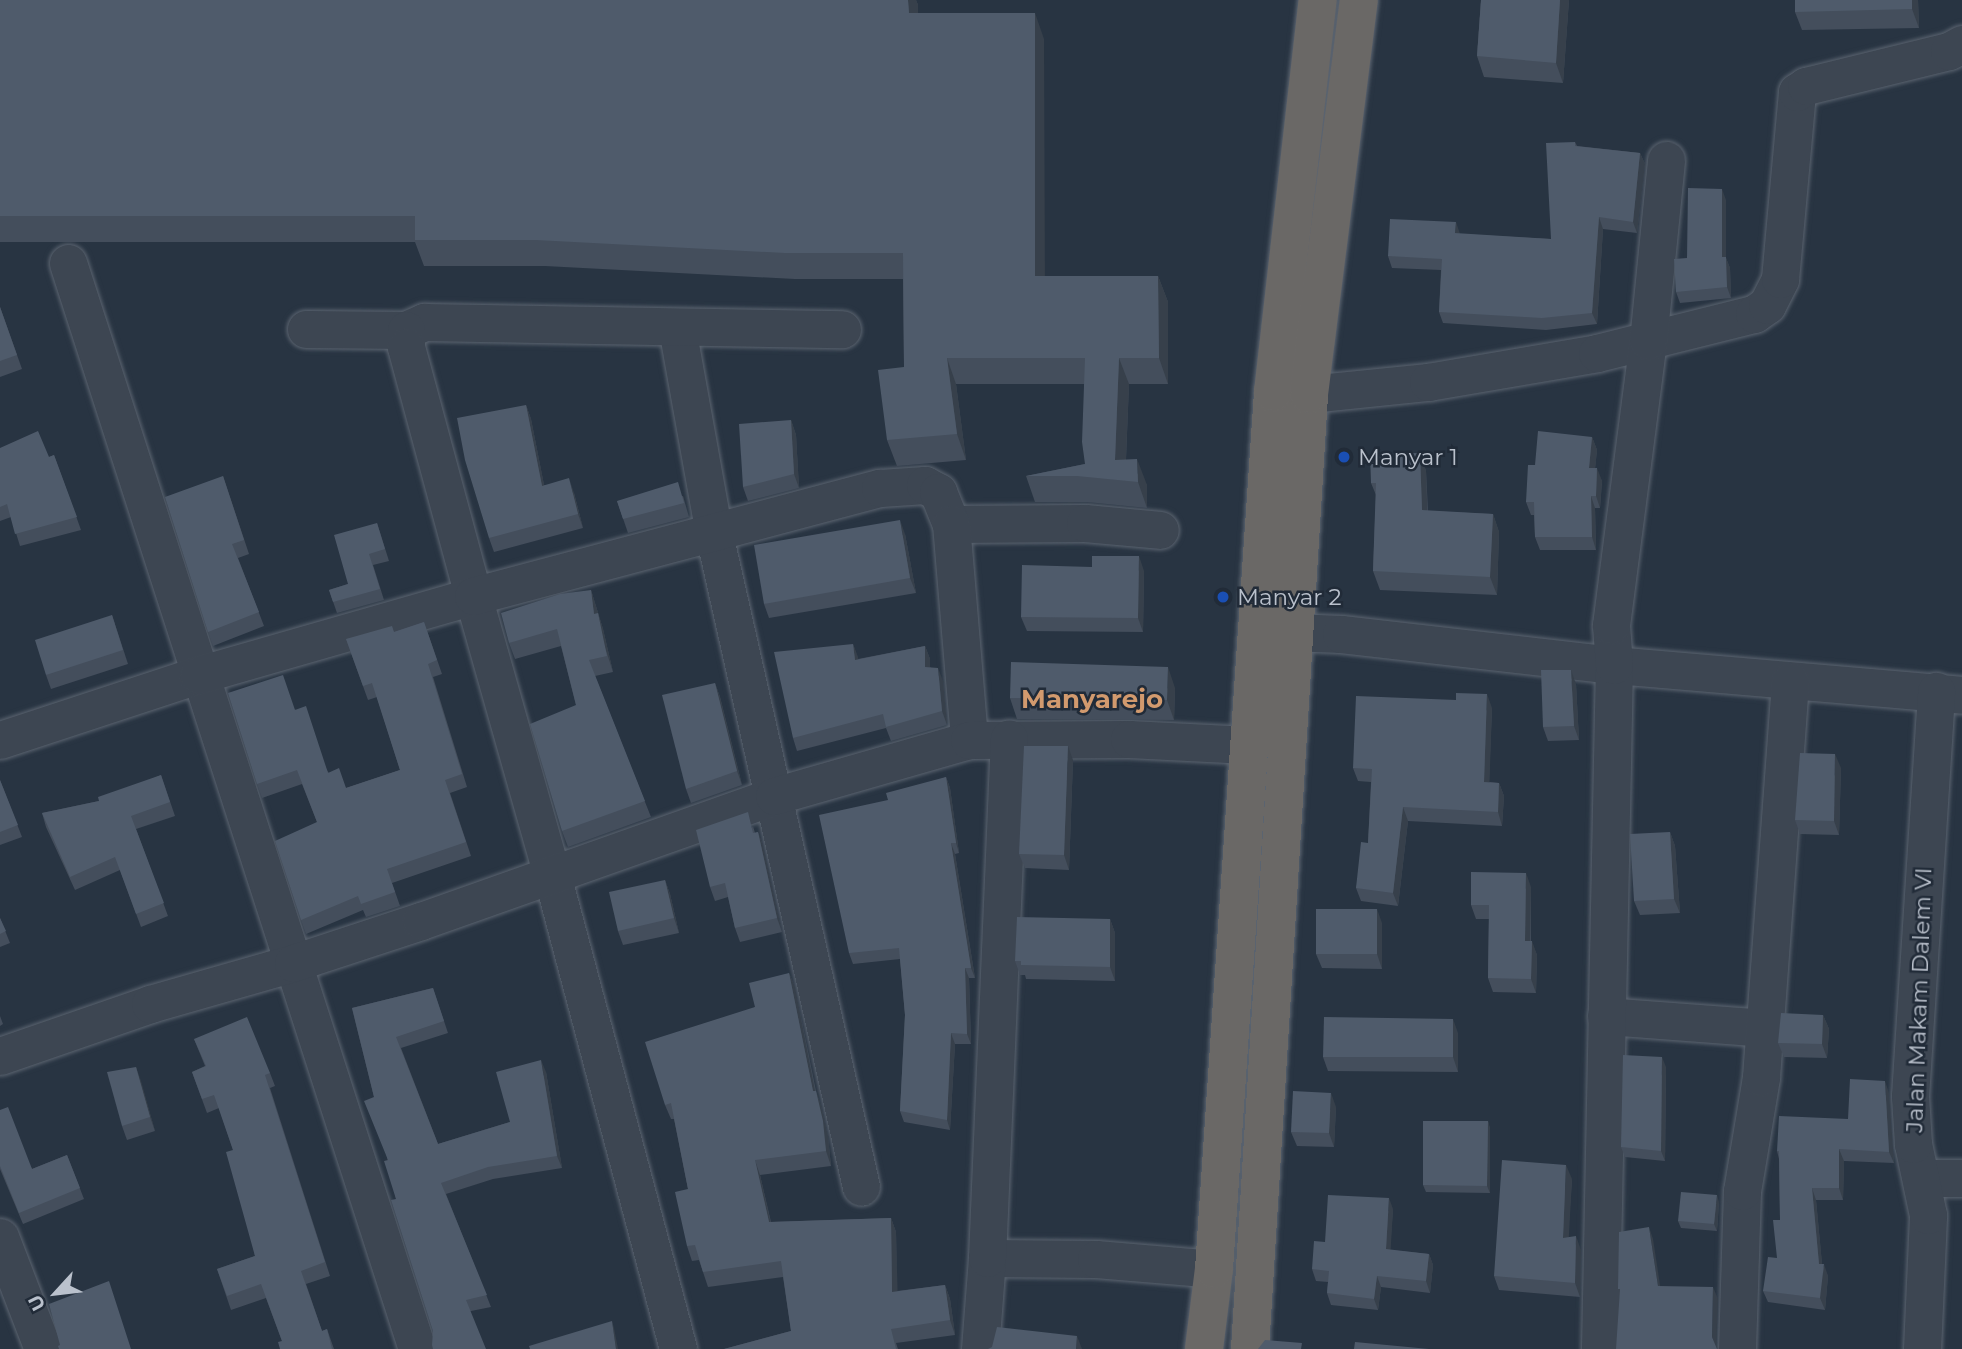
<!DOCTYPE html>
<style>
body{margin:0}
#map{position:relative;width:1962px;height:1349px;overflow:hidden;background:#283442;font-family:Montserrat,sans-serif}
div>[style]{position:absolute}
.roads{filter:drop-shadow(0 0 2px #5b6470) drop-shadow(0 0 2px #5b6470)}
.minor>*{height:37px;margin:-18.5px;padding:0 18.5px;transform-origin:18.5px;border-radius:18.5px;background:#3d4652}
.trunk>*{height:38px;margin:-19px;padding:0 19px;transform-origin:19px;border-radius:19px;background:#6a6866}
.wall>*{inset:0;background:#444e5c}
.shaded-wall>*{inset:0;background:#37404b}
.building>*{inset:0;background:#4f5b6b}
.dots>*{width:19px;height:19px;translate:-50% -50%;box-sizing:border-box;border:4px solid #212b38;border-radius:50%}
span{translate:-50% -50%;white-space:nowrap;text-align:center;line-height:1.15;-webkit-text-stroke:5px #212b38;paint-order:stroke}
.poi-label{font-size:23px;color:#bac1cc}
.left{translate:0 -50%;text-align:left}
.street-label{font-size:23px;color:#bac1cc}
.quarter-label{font-size:26px;color:#d29a6e;font-weight:700}
.north{position:absolute;left:21px;top:1258px;width:70px;height:70px;-webkit-text-stroke:5px #212b38;paint-order:stroke;rotate:243deg;font-size:19px;font-weight:700;line-height:28px;text-align:center;color:#bac1cc}
.north::after{content:'';display:block;margin:auto;width:24px;height:32px;background:#bac1cc;clip-path:polygon(50% 0,100% 100%,50% 72%,0 100%)}
</style>
<div id="map">
<div class="roads">
<div class="minor">
<i style="left:68px;top:263px;width:1141px;rotate:72.18deg"></i>
<i style="left:677px;top:328px;width:209px;rotate:79.8deg"></i>
<i style="left:714px;top:534px;width:669px;rotate:77.31deg"></i>
<i style="left:306px;top:329px;width:100px;rotate:0.6deg"></i>
<i style="left:406px;top:330px;width:20px;rotate:-24deg"></i>
<i style="left:424px;top:322px;width:418px;rotate:1deg"></i>
<i style="left:406px;top:330px;width:17px;rotate:90deg"></i>
<i style="left:406px;top:347px;width:258px;rotate:74.9deg"></i>
<i style="left:473px;top:596px;width:290px;rotate:74.2deg"></i>
<i style="left:552px;top:875px;width:490px;rotate:75.1deg"></i>
<i style="left:1309px;top:394px;width:120px;rotate:-5.8deg"></i>
<i style="left:1428px;top:382px;width:171px;rotate:-9.7deg"></i>
<i style="left:1597px;top:353px;width:162px;rotate:-14deg"></i>
<i style="left:1754px;top:314px;width:16px;rotate:-35deg"></i>
<i style="left:1767px;top:305px;width:29px;rotate:-63deg"></i>
<i style="left:1780px;top:279px;width:188px;rotate:-84.8deg"></i>
<i style="left:1797px;top:92px;width:11px;rotate:-34deg"></i>
<i style="left:1806px;top:86px;width:147px;rotate:-13.8deg"></i>
<i style="left:1949px;top:51px;width:15px;rotate:-28deg"></i>
<i style="left:951px;top:524px;width:134px;rotate:-0.4deg"></i>
<i style="left:1085px;top:523px;width:75px;rotate:5.3deg"></i>
<i style="left:1292px;top:632px;width:49px;rotate:2.3deg"></i>
<i style="left:1341px;top:634px;width:275px;rotate:6.5deg"></i>
<i style="left:1614px;top:665px;width:349px;rotate:4.9deg"></i>
<i style="left:0;top:740px;width:208px;rotate:-18.2deg"></i>
<i style="left:198px;top:675px;width:286px;rotate:-16deg"></i>
<i style="left:473px;top:596px;width:421px;rotate:-14.9deg"></i>
<i style="left:880px;top:488px;width:45px;rotate:-3.8deg"></i>
<i style="left:925px;top:485px;width:15px;rotate:28deg"></i>
<i style="left:938px;top:492px;width:35px;rotate:68deg"></i>
<i style="left:951px;top:524px;width:217px;rotate:85.2deg"></i>
<i style="left:1606px;top:1016px;width:159px;rotate:4.3deg"></i>
<i style="left:0;top:1056px;width:159px;rotate:-19.1deg"></i>
<i style="left:150px;top:1004px;width:149px;rotate:-16deg"></i>
<i style="left:293px;top:963px;width:135px;rotate:-18.2deg"></i>
<i style="left:421px;top:921px;width:374px;rotate:-19.5deg"></i>
<i style="left:774px;top:796px;width:203px;rotate:-16deg"></i>
<i style="left:969px;top:740px;width:160px;rotate:-0.4deg"></i>
<i style="left:1129px;top:739px;width:119px;rotate:2.9deg"></i>
<i style="left:1922px;top:1178px;width:40px"></i>
<i style="left:0;top:1237px;width:120px;rotate:69deg"></i>
<i style="left:987px;top:1258px;width:109px;rotate:0.5deg"></i>
<i style="left:1096px;top:1259px;width:118px;rotate:4.8deg"></i>
<i style="left:980px;top:1349px;width:91px;rotate:-85.6deg"></i>
<i style="left:987px;top:1258px;width:520px;rotate:-87.58deg"></i>
<i style="left:1600px;top:1349px;width:684px;rotate:-88.83deg"></i>
<i style="left:1614px;top:665px;width:40px;rotate:-94.3deg"></i>
<i style="left:1611px;top:625px;width:286px;rotate:-82.6deg"></i>
<i style="left:1648px;top:341px;width:182px;rotate:-84.3deg"></i>
<i style="left:1737px;top:1349px;width:158px;rotate:-88.2deg"></i>
<i style="left:1742px;top:1191px;width:116px;rotate:-80.5deg"></i>
<i style="left:1761px;top:1077px;width:397px;rotate:-85.8deg"></i>
<i style="left:1922px;top:1349px;width:134px;rotate:-87.4deg"></i>
<i style="left:1928px;top:1215px;width:73px;rotate:-101.9deg"></i>
<i style="left:1913px;top:1144px;width:48px;rotate:-93.6deg"></i>
<i style="left:1910px;top:1096px;width:406px;rotate:-86.3deg"></i>
</div>
<div class="trunk">
<i style="left:1204px;top:1349px;width:81px;rotate:-82.9deg"></i>
<i style="left:1214px;top:1269px;width:879px;rotate:-86.15deg"></i>
<i style="left:1273px;top:392px;width:395px;rotate:-83.5deg"></i>
<i style="left:1250px;top:1349px;width:957px;rotate:-86.46deg"></i>
<i style="left:1309px;top:394px;width:397px;rotate:-82.8deg"></i>
</div>
</div>
<div class="wall">
<i style="clip-path:polygon(0 0,916px 0,918px 5px,918px 13px,1044px 39px,1044px 276px,1158px 276px,1168px 302px,1168px 384px,1129px 384px,1126px 460px,1147px 485px,1147px 508px,1087px 502px,1035px 502px,1026px 476px,1085px 464px,1084px 384px,956px 384px,966px 460px,897px 466px,887px 440px,904px 367px,903px 279px,795px 279px,545px 266px,424px 266px,415px 242px,0 242px)"></i>
<i style="clip-path:polygon(1481px 0,1569px 0,1563px 83px,1484px 77px,1477px 56px)"></i>
<i style="clip-path:polygon(1795px 0,1918px 0,1919px 28px,1802px 30px,1795px 12px)"></i>
<i style="clip-path:polygon(1575px 142px,1577px 146px,1640px 153px,1645px 164px,1637px 233px,1603px 229px,1597px 324px,1546px 330px,1443px 323px,1439px 312px,1441px 270px,1392px 268px,1388px 256px,1460px 234px,1551px 239px)"></i>
<i style="clip-path:polygon(1726px 200px,1726px 258px,1730px 268px,1731px 298px,1680px 303px,1676px 292px,1687px 258px)"></i>
<i style="clip-path:polygon(0 307px,22px 369px,0 377px)"></i>
<i style="clip-path:polygon(526px 405px,531px 419px,544px 485px,574px 493px,583px 528px,494px 552px,489px 538px)"></i>
<i style="clip-path:polygon(791px 420px,796px 435px,799px 488px,748px 501px,743px 487px)"></i>
<i style="clip-path:polygon(1592px 437px,1597px 450px,1595px 468px,1602px 481px,1600px 508px,1595px 508px,1596px 550px,1540px 550px,1535px 537px,1534px 515px,1531px 515px,1526px 502px,1535px 465px)"></i>
<i style="clip-path:polygon(0 448px,49px 457px,54px 455px,81px 530px,20px 546px,11px 517px,0 521px)"></i>
<i style="clip-path:polygon(1420px 453px,1426px 471px,1428px 511px,1493px 514px,1499px 532px,1497px 595px,1380px 590px,1373px 571px,1376px 495px,1371px 483px)"></i>
<i style="clip-path:polygon(223px 476px,249px 554px,238px 558px,264px 626px,213px 646px,208px 632px)"></i>
<i style="clip-path:polygon(683px 496px,689px 517px,628px 533px,617px 501px)"></i>
<i style="clip-path:polygon(377px 523px,389px 561px,373px 565px,384px 600px,337px 613px,329px 590px,348px 584px)"></i>
<i style="clip-path:polygon(905px 534px,916px 593px,769px 618px,764px 604px)"></i>
<i style="clip-path:polygon(1092px 567px,1144px 571px,1143px 632px,1027px 631px,1021px 617px)"></i>
<i style="clip-path:polygon(591px 590px,603px 629px,613px 672px,595px 676px,651px 817px,568px 847px,562px 831px,576px 705px,561px 646px,515px 659px,509px 643px)"></i>
<i style="clip-path:polygon(112px 615px,128px 664px,51px 689px,46px 675px)"></i>
<i style="clip-path:polygon(424px 622px,442px 674px,433px 677px,467px 787px,450px 793px,471px 856px,392px 883px,400px 906px,366px 917px,363px 910px,306px 934px,301px 920px,317px 822px,302px 784px,262px 798px,257px 784px,295px 709px,328px 772px,346px 788px,400px 770px,377px 697px,368px 700px,346px 639px,394px 632px)"></i>
<i style="clip-path:polygon(853px 644px,858px 659px,925px 646px,930px 659px,930px 667px,943px 681px,947px 725px,891px 741px,886px 728px,797px 751px,793px 738px)"></i>
<i style="clip-path:polygon(715px 683px,720px 697px,742px 785px,691px 803px,686px 789px)"></i>
<i style="clip-path:polygon(1576px 684px,1579px 740px,1548px 741px,1543px 727px)"></i>
<i style="clip-path:polygon(1175px 688px,1174px 720px,1017px 719px,1010px 698px)"></i>
<i style="clip-path:polygon(1492px 708px,1489px 782px,1499px 783px,1504px 796px,1502px 826px,1408px 821px,1398px 906px,1361px 901px,1356px 888px,1368px 843px,1371px 782px,1358px 781px,1353px 768px)"></i>
<i style="clip-path:polygon(1073px 760px,1069px 870px,1025px 868px,1019px 854px)"></i>
<i style="clip-path:polygon(1841px 768px,1839px 835px,1800px 834px,1795px 820px)"></i>
<i style="clip-path:polygon(161px 775px,175px 816px,136px 829px,168px 916px,141px 927px,120px 870px,75px 890px,46px 827px,42px 813px,99px 801px)"></i>
<i style="clip-path:polygon(946px 777px,950px 788px,959px 853px,955px 854px,975px 978px,969px 978px,971px 1044px,955px 1044px,950px 1130px,904px 1122px,900px 1111px,905px 1015px,900px 959px,853px 964px,849px 953px,888px 800px)"></i>
<i style="clip-path:polygon(0 780px,22px 837px,0 845px)"></i>
<i style="clip-path:polygon(753px 826px,755px 833px,758px 832px,763px 846px,782px 932px,740px 942px,735px 928px,728px 897px,715px 901px,710px 887px)"></i>
<i style="clip-path:polygon(1670px 832px,1675px 846px,1680px 913px,1640px 915px,1634px 901px)"></i>
<i style="clip-path:polygon(665px 880px,670px 894px,679px 933px,623px 945px,618px 931px)"></i>
<i style="clip-path:polygon(1531px 887px,1531px 941px,1537px 955px,1536px 993px,1493px 992px,1488px 978px,1489px 919px,1476px 919px,1471px 905px)"></i>
<i style="clip-path:polygon(0 918px,10px 943px,0 947px)"></i>
<i style="clip-path:polygon(1110px 919px,1115px 933px,1115px 981px,1026px 979px,1025px 975px,1020px 975px,1015px 961px)"></i>
<i style="clip-path:polygon(1382px 923px,1382px 969px,1322px 968px,1316px 954px)"></i>
<i style="clip-path:polygon(789px 973px,795px 987px,816px 1091px,821px 1106px,828px 1136px,831px 1166px,760px 1175px,771px 1222px,891px 1218px,896px 1232px,897px 1291px,945px 1285px,950px 1299px,955px 1335px,896px 1343px,898px 1349px,724px 1349px,791px 1331px,783px 1277px,708px 1287px,699px 1260px,692px 1261px,687px 1246px,688px 1189px,674px 1119px,671px 1119px,665px 1105px,755px 1007px)"></i>
<i style="clip-path:polygon(433px 988px,448px 1033px,401px 1048px,438px 1144px,510px 1122px,546px 1072px,562px 1168px,493px 1179px,446px 1194px,491px 1307px,471px 1311px,433px 1331px,396px 1199px,374px 1097px,352px 1008px)"></i>
<i style="clip-path:polygon(1823px 1015px,1829px 1029px,1827px 1058px,1784px 1057px,1778px 1043px)"></i>
<i style="clip-path:polygon(0 1016px,3px 1024px,0 1026px)"></i>
<i style="clip-path:polygon(1458px 1033px,1458px 1072px,1328px 1071px,1323px 1057px)"></i>
<i style="clip-path:polygon(194px 1039px,270px 1073px,275px 1086px,270px 1088px,330px 1276px,306px 1284px,322px 1331px,327px 1329px,334px 1349px,280px 1349px,282px 1341px,266px 1298px,231px 1310px,217px 1269px,255px 1256px,233px 1150px,219px 1108px,207px 1113px,192px 1072px,205px 1066px)"></i>
<i style="clip-path:polygon(136px 1067px,155px 1131px,127px 1140px,122px 1126px)"></i>
<i style="clip-path:polygon(1666px 1067px,1665px 1161px,1625px 1157px,1621px 1147px)"></i>
<i style="clip-path:polygon(1889px 1093px,1894px 1163px,1844px 1161px,1843px 1200px,1816px 1200px,1822px 1264px,1828px 1276px,1825px 1310px,1768px 1302px,1763px 1291px,1777px 1258px,1780px 1220px,1779px 1159px,1777px 1151px,1848px 1119px)"></i>
<i style="clip-path:polygon(1336px 1107px,1334px 1147px,1297px 1146px,1291px 1132px)"></i>
<i style="clip-path:polygon(0 1110px,32px 1169px,67px 1155px,84px 1199px,23px 1224px,0 1169px)"></i>
<i style="clip-path:polygon(1488px 1121px,1490px 1129px,1490px 1193px,1426px 1192px,1423px 1185px)"></i>
<i style="clip-path:polygon(1572px 1179px,1568px 1237px,1581px 1250px,1580px 1297px,1499px 1290px,1494px 1276px)"></i>
<i style="clip-path:polygon(1719px 1202px,1717px 1231px,1681px 1228px,1678px 1221px)"></i>
<i style="clip-path:polygon(1393px 1209px,1390px 1250px,1429px 1254px,1433px 1265px,1430px 1293px,1381px 1287px,1378px 1310px,1331px 1305px,1327px 1293px,1328px 1282px,1316px 1281px,1312px 1269px,1325px 1242px)"></i>
</div>
<div class="shaded-wall">
<i style="clip-path:polygon(908px 0,916px 0,918px 5px,918px 39px,909px 13px)"></i>
<i style="clip-path:polygon(1560px 0,1569px 0,1563px 83px,1556px 63px)"></i>
<i style="clip-path:polygon(1912px 0,1918px 0,1919px 28px,1912px 9px)"></i>
<i style="clip-path:polygon(1035px 13px,1044px 39px,1045px 302px,1035px 276px)"></i>
<i style="clip-path:polygon(1640px 153px,1645px 164px,1637px 233px,1633px 222px)"></i>
<i style="clip-path:polygon(1722px 189px,1726px 200px,1726px 258px,1730px 268px,1731px 298px,1727px 287px,1722px 257px)"></i>
<i style="clip-path:polygon(1599px 217px,1603px 229px,1597px 324px,1592px 313px)"></i>
<i style="clip-path:polygon(1456px 222px,1460px 234px,1455px 233px)"></i>
<i style="clip-path:polygon(1158px 276px,1168px 302px,1168px 384px,1159px 358px)"></i>
<i style="clip-path:polygon(947px 358px,956px 384px,966px 460px,957px 434px)"></i>
<i style="clip-path:polygon(1119px 358px,1129px 384px,1125px 481px,1115px 460px)"></i>
<i style="clip-path:polygon(526px 405px,531px 419px,547px 500px,542px 486px)"></i>
<i style="clip-path:polygon(791px 420px,796px 435px,799px 488px,794px 474px)"></i>
<i style="clip-path:polygon(1592px 437px,1597px 450px,1594px 480px,1589px 468px)"></i>
<i style="clip-path:polygon(1420px 453px,1426px 471px,1428px 529px,1422px 510px)"></i>
<i style="clip-path:polygon(1137px 459px,1147px 485px,1147px 508px,1138px 482px)"></i>
<i style="clip-path:polygon(1597px 468px,1602px 481px,1600px 508px,1596px 496px)"></i>
<i style="clip-path:polygon(569px 478px,574px 493px,583px 528px,578px 514px)"></i>
<i style="clip-path:polygon(1591px 496px,1595px 508px,1596px 550px,1592px 537px)"></i>
<i style="clip-path:polygon(1493px 514px,1499px 532px,1497px 595px,1490px 577px)"></i>
<i style="clip-path:polygon(900px 520px,905px 534px,916px 593px,910px 578px)"></i>
<i style="clip-path:polygon(1139px 556px,1144px 571px,1143px 632px,1138px 618px)"></i>
<i style="clip-path:polygon(591px 590px,603px 629px,613px 672px,594px 614px)"></i>
<i style="clip-path:polygon(853px 644px,858px 657px,860px 673px,855px 660px)"></i>
<i style="clip-path:polygon(925px 646px,930px 659px,930px 680px,925px 667px)"></i>
<i style="clip-path:polygon(1168px 667px,1175px 688px,1174px 720px,1167px 700px)"></i>
<i style="clip-path:polygon(938px 668px,943px 681px,947px 725px,942px 711px)"></i>
<i style="clip-path:polygon(1571px 670px,1576px 684px,1579px 740px,1574px 726px)"></i>
<i style="clip-path:polygon(715px 683px,720px 697px,742px 785px,737px 771px)"></i>
<i style="clip-path:polygon(1487px 694px,1492px 708px,1489px 795px,1484px 782px)"></i>
<i style="clip-path:polygon(1068px 746px,1073px 760px,1069px 870px,1064px 855px)"></i>
<i style="clip-path:polygon(1835px 754px,1841px 768px,1839px 835px,1834px 821px)"></i>
<i style="clip-path:polygon(946px 777px,950px 788px,959px 853px,956px 843px)"></i>
<i style="clip-path:polygon(1499px 783px,1504px 796px,1502px 826px,1498px 812px)"></i>
<i style="clip-path:polygon(1403px 807px,1408px 821px,1398px 906px,1393px 893px)"></i>
<i style="clip-path:polygon(758px 832px,763px 846px,782px 932px,777px 918px)"></i>
<i style="clip-path:polygon(1670px 832px,1675px 846px,1680px 913px,1674px 899px)"></i>
<i style="clip-path:polygon(951px 843px,955px 854px,975px 978px,971px 968px)"></i>
<i style="clip-path:polygon(1526px 873px,1531px 887px,1530px 955px,1525px 941px)"></i>
<i style="clip-path:polygon(665px 880px,670px 894px,679px 933px,674px 918px)"></i>
<i style="clip-path:polygon(1377px 909px,1382px 923px,1382px 969px,1377px 954px)"></i>
<i style="clip-path:polygon(1110px 919px,1115px 933px,1115px 981px,1110px 967px)"></i>
<i style="clip-path:polygon(1532px 941px,1537px 955px,1536px 993px,1531px 979px)"></i>
<i style="clip-path:polygon(965px 968px,969px 978px,971px 1044px,967px 1034px)"></i>
<i style="clip-path:polygon(789px 973px,795px 987px,818px 1106px,813px 1091px)"></i>
<i style="clip-path:polygon(1823px 1015px,1829px 1029px,1827px 1058px,1822px 1044px)"></i>
<i style="clip-path:polygon(1453px 1019px,1458px 1033px,1458px 1072px,1453px 1057px)"></i>
<i style="clip-path:polygon(951px 1033px,955px 1044px,950px 1130px,947px 1120px)"></i>
<i style="clip-path:polygon(1662px 1057px,1666px 1067px,1665px 1161px,1661px 1151px)"></i>
<i style="clip-path:polygon(541px 1060px,546px 1072px,562px 1168px,557px 1156px)"></i>
<i style="clip-path:polygon(136px 1067px,141px 1081px,155px 1131px,150px 1117px)"></i>
<i style="clip-path:polygon(1885px 1081px,1889px 1093px,1894px 1163px,1889px 1152px)"></i>
<i style="clip-path:polygon(816px 1091px,821px 1106px,828px 1136px,831px 1166px,826px 1151px)"></i>
<i style="clip-path:polygon(1331px 1093px,1336px 1107px,1334px 1147px,1329px 1133px)"></i>
<i style="clip-path:polygon(1488px 1121px,1490px 1129px,1490px 1193px,1487px 1186px)"></i>
<i style="clip-path:polygon(1839px 1149px,1844px 1161px,1843px 1200px,1839px 1188px)"></i>
<i style="clip-path:polygon(755px 1160px,760px 1175px,774px 1237px,769px 1222px)"></i>
<i style="clip-path:polygon(1566px 1165px,1572px 1179px,1568px 1252px,1563px 1238px)"></i>
<i style="clip-path:polygon(1812px 1188px,1816px 1200px,1823px 1274px,1824px 1264px,1828px 1276px,1825px 1310px,1820px 1298px,1819px 1264px)"></i>
<i style="clip-path:polygon(1717px 1195px,1719px 1202px,1717px 1231px,1714px 1224px)"></i>
<i style="clip-path:polygon(1389px 1198px,1393px 1209px,1390px 1260px,1386px 1249px)"></i>
<i style="clip-path:polygon(891px 1218px,896px 1232px,898px 1307px,892px 1292px)"></i>
<i style="clip-path:polygon(1649px 1227px,1653px 1239px,1662px 1298px,1658px 1286px)"></i>
<i style="clip-path:polygon(1576px 1236px,1581px 1250px,1580px 1297px,1575px 1283px)"></i>
<i style="clip-path:polygon(1429px 1254px,1433px 1265px,1430px 1293px,1426px 1281px)"></i>
<i style="clip-path:polygon(1377px 1276px,1381px 1287px,1378px 1310px,1374px 1299px)"></i>
<i style="clip-path:polygon(945px 1285px,950px 1299px,955px 1335px,950px 1320px)"></i>
<i style="clip-path:polygon(1713px 1287px,1718px 1299px,1716px 1349px,1712px 1337px)"></i>
<i style="clip-path:polygon(612px 1321px,614px 1328px,618px 1349px,616px 1349px)"></i>
<i style="clip-path:polygon(1077px 1336px,1082px 1349px,1076px 1349px)"></i>
</div>
<div class="building">
<i style="clip-path:polygon(0 0,908px 0,909px 13px,1035px 13px,1035px 276px,1158px 276px,1159px 358px,1119px 358px,1115px 460px,1137px 459px,1138px 482px,1077px 476px,1026px 476px,1085px 464px,1082px 442px,1085px 358px,947px 358px,957px 434px,887px 440px,878px 370px,904px 367px,903px 253px,785px 253px,536px 240px,415px 240px,415px 216px,0 216px)"></i>
<i style="clip-path:polygon(1481px 0,1560px 0,1556px 63px,1477px 56px)"></i>
<i style="clip-path:polygon(1795px 0,1912px 0,1912px 9px,1795px 12px)"></i>
<i style="clip-path:polygon(1575px 142px,1575px 146px,1640px 153px,1633px 222px,1599px 217px,1592px 313px,1542px 318px,1439px 312px,1442px 259px,1388px 256px,1390px 219px,1456px 222px,1455px 233px,1551px 239px,1546px 143px)"></i>
<i style="clip-path:polygon(1688px 188px,1722px 189px,1722px 257px,1726px 257px,1727px 287px,1676px 292px,1674px 259px,1687px 258px)"></i>
<i style="clip-path:polygon(0 307px,17px 355px,0 361px)"></i>
<i style="clip-path:polygon(526px 405px,542px 486px,569px 478px,578px 514px,489px 538px,465px 460px,457px 418px)"></i>
<i style="clip-path:polygon(791px 420px,794px 474px,743px 487px,739px 424px)"></i>
<i style="clip-path:polygon(38px 431px,49px 457px,54px 455px,77px 517px,15px 534px,7px 504px,0 507px,0 448px)"></i>
<i style="clip-path:polygon(1538px 431px,1592px 437px,1589px 468px,1597px 468px,1596px 496px,1591px 496px,1592px 537px,1535px 537px,1534px 502px,1526px 502px,1528px 465px,1535px 465px)"></i>
<i style="clip-path:polygon(1420px 453px,1422px 510px,1493px 514px,1490px 577px,1373px 571px,1376px 483px,1371px 483px,1370px 454px)"></i>
<i style="clip-path:polygon(223px 476px,244px 540px,232px 544px,259px 612px,208px 632px,165px 497px)"></i>
<i style="clip-path:polygon(678px 482px,684px 503px,623px 519px,617px 501px)"></i>
<i style="clip-path:polygon(900px 520px,910px 578px,764px 604px,754px 545px)"></i>
<i style="clip-path:polygon(377px 523px,385px 549px,369px 554px,380px 589px,333px 602px,329px 590px,348px 584px,334px 535px)"></i>
<i style="clip-path:polygon(1092px 556px,1139px 556px,1138px 618px,1021px 617px,1022px 565px,1092px 567px)"></i>
<i style="clip-path:polygon(591px 590px,594px 614px,598px 613px,607px 656px,589px 660px,645px 801px,562px 831px,530px 724px,576px 705px,557px 629px,509px 643px,501px 613px,560px 594px)"></i>
<i style="clip-path:polygon(112px 615px,123px 650px,46px 675px,35px 640px)"></i>
<i style="clip-path:polygon(424px 622px,437px 660px,428px 664px,462px 774px,445px 780px,466px 842px,387px 869px,395px 892px,361px 904px,358px 896px,301px 920px,275px 841px,317px 822px,297px 770px,257px 784px,228px 693px,283px 675px,295px 710px,306px 706px,328px 773px,339px 768px,346px 788px,400px 770px,372px 683px,363px 686px,346px 639px,392px 626px,394px 632px)"></i>
<i style="clip-path:polygon(853px 644px,855px 660px,925px 646px,925px 667px,938px 668px,942px 711px,886px 727px,883px 714px,793px 738px,774px 652px)"></i>
<i style="clip-path:polygon(1011px 662px,1168px 667px,1167px 700px,1010px 698px)"></i>
<i style="clip-path:polygon(1541px 670px,1571px 670px,1574px 726px,1543px 727px)"></i>
<i style="clip-path:polygon(715px 683px,737px 771px,686px 789px,662px 695px)"></i>
<i style="clip-path:polygon(1456px 693px,1487px 694px,1484px 782px,1499px 783px,1498px 812px,1403px 807px,1393px 893px,1356px 888px,1361px 842px,1368px 843px,1372px 769px,1353px 768px,1356px 696px,1456px 700px)"></i>
<i style="clip-path:polygon(1024px 746px,1068px 746px,1064px 855px,1019px 854px)"></i>
<i style="clip-path:polygon(1800px 753px,1835px 754px,1834px 821px,1795px 820px)"></i>
<i style="clip-path:polygon(161px 775px,170px 802px,131px 816px,164px 903px,136px 914px,115px 857px,70px 877px,42px 813px,99px 801px,98px 797px)"></i>
<i style="clip-path:polygon(946px 777px,956px 843px,951px 843px,971px 968px,965px 968px,967px 1034px,951px 1033px,947px 1120px,900px 1111px,905px 1015px,899px 948px,849px 953px,819px 815px,888px 800px,886px 793px)"></i>
<i style="clip-path:polygon(0 780px,18px 825px,0 832px)"></i>
<i style="clip-path:polygon(748px 812px,753px 833px,758px 832px,777px 918px,735px 928px,725px 883px,710px 887px,696px 830px)"></i>
<i style="clip-path:polygon(1670px 832px,1674px 899px,1634px 901px,1630px 834px)"></i>
<i style="clip-path:polygon(1471px 872px,1526px 873px,1525px 941px,1532px 941px,1531px 979px,1488px 978px,1489px 905px,1471px 905px)"></i>
<i style="clip-path:polygon(665px 880px,674px 918px,618px 931px,609px 892px)"></i>
<i style="clip-path:polygon(1316px 909px,1377px 909px,1377px 954px,1316px 954px)"></i>
<i style="clip-path:polygon(1017px 917px,1110px 919px,1110px 967px,1021px 965px,1021px 961px,1015px 961px)"></i>
<i style="clip-path:polygon(0 918px,6px 931px,0 934px)"></i>
<i style="clip-path:polygon(789px 973px,813px 1091px,816px 1091px,823px 1121px,826px 1151px,755px 1160px,769px 1222px,891px 1218px,892px 1292px,945px 1285px,950px 1320px,891px 1329px,896px 1349px,724px 1349px,791px 1331px,781px 1261px,703px 1272px,695px 1245px,687px 1246px,675px 1192px,688px 1189px,671px 1103px,665px 1105px,645px 1042px,755px 1007px,749px 983px)"></i>
<i style="clip-path:polygon(433px 988px,444px 1021px,396px 1037px,438px 1144px,510px 1122px,496px 1072px,541px 1060px,557px 1156px,488px 1167px,441px 1183px,487px 1295px,466px 1300px,486px 1349px,433px 1349px,432px 1345px,433px 1331px,391px 1200px,396px 1199px,384px 1161px,388px 1160px,364px 1101px,374px 1097px,352px 1008px)"></i>
<i style="clip-path:polygon(1781px 1013px,1823px 1015px,1822px 1044px,1778px 1043px)"></i>
<i style="clip-path:polygon(247px 1017px,270px 1073px,265px 1075px,325px 1262px,301px 1271px,322px 1331px,327px 1329px,332px 1349px,280px 1349px,278px 1342px,282px 1341px,261px 1284px,227px 1296px,217px 1269px,255px 1256px,226px 1152px,233px 1150px,214px 1095px,202px 1099px,192px 1072px,206px 1066px,194px 1039px)"></i>
<i style="clip-path:polygon(1324px 1017px,1453px 1019px,1453px 1057px,1323px 1057px)"></i>
<i style="clip-path:polygon(1623px 1055px,1662px 1057px,1661px 1151px,1621px 1147px)"></i>
<i style="clip-path:polygon(136px 1067px,150px 1117px,122px 1126px,107px 1072px)"></i>
<i style="clip-path:polygon(1850px 1079px,1885px 1081px,1889px 1152px,1839px 1149px,1839px 1188px,1812px 1188px,1819px 1264px,1824px 1264px,1820px 1298px,1763px 1291px,1768px 1257px,1777px 1258px,1773px 1220px,1780px 1220px,1779px 1151px,1777px 1151px,1779px 1116px,1848px 1119px)"></i>
<i style="clip-path:polygon(1293px 1091px,1331px 1093px,1329px 1133px,1291px 1132px)"></i>
<i style="clip-path:polygon(8px 1107px,32px 1169px,67px 1155px,80px 1188px,19px 1213px,0 1166px,0 1110px)"></i>
<i style="clip-path:polygon(1423px 1121px,1488px 1121px,1487px 1186px,1423px 1185px)"></i>
<i style="clip-path:polygon(1502px 1160px,1566px 1165px,1563px 1238px,1576px 1236px,1575px 1283px,1494px 1276px)"></i>
<i style="clip-path:polygon(1681px 1192px,1717px 1195px,1714px 1224px,1678px 1221px)"></i>
<i style="clip-path:polygon(1328px 1195px,1389px 1198px,1386px 1249px,1429px 1254px,1426px 1281px,1377px 1276px,1374px 1299px,1327px 1293px,1329px 1271px,1312px 1269px,1314px 1241px,1325px 1242px)"></i>
<i style="clip-path:polygon(1649px 1227px,1658px 1286px,1713px 1287px,1712px 1337px,1717px 1349px,1616px 1349px,1620px 1289px,1618px 1289px,1619px 1232px)"></i>
<i style="clip-path:polygon(109px 1281px,131px 1349px,59px 1349px,58px 1346px,60px 1345px,49px 1304px)"></i>
<i style="clip-path:polygon(612px 1321px,616px 1349px,530px 1349px,529px 1346px)"></i>
<i style="clip-path:polygon(997px 1327px,1077px 1336px,1076px 1349px,988px 1349px,992px 1347px)"></i>
<i style="clip-path:polygon(1265px 1340px,1302px 1343px,1301px 1349px,1258px 1349px)"></i>
<i style="clip-path:polygon(1355px 1342px,1429px 1349px,1354px 1349px)"></i>
</div>
<div class="dots">
<i style="left:1344px;top:457px;background:#1a4fb4"></i>
<i style="left:1223px;top:597px;background:#1a4fb4"></i>
</div>
<div class="poi-label">
<span class="left" style="left:1358px;top:457px">Manyar 1</span>
<span class="left" style="left:1237px;top:597px">Manyar 2</span>
</div>
<div class="street-label">
<span style="left:1919px;top:1000px;rotate:-88deg">Jalan Makam Dalem VI</span>
</div>
<div class="quarter-label">
<span style="left:1092px;top:700px">Manyarejo</span>
</div>
<div class="north">U</div>
</div>
